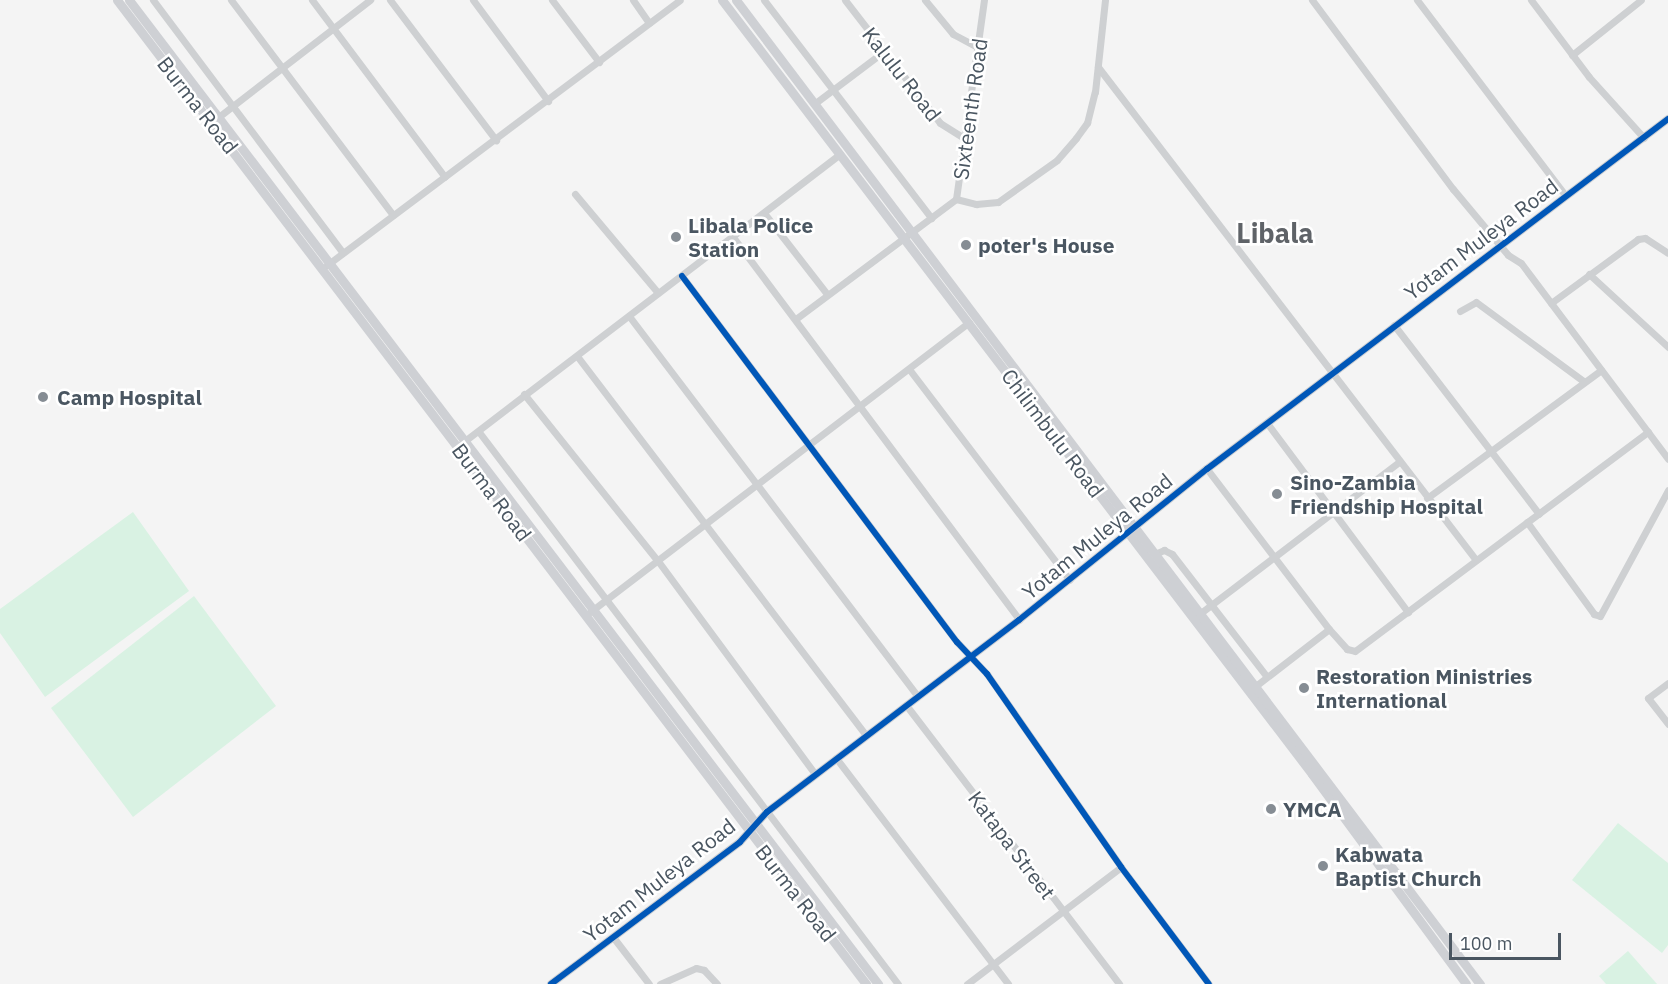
<!DOCTYPE html>
<style>
body{margin:0}
#map{position:relative;width:1668px;height:984px;overflow:hidden;background:#f4f4f4;font-family:"IBM Plex Sans",sans-serif}
div>[style]{position:absolute}
.green>*{inset:0;background:#d9f2e3}
.minor>*{height:7px;margin:-3.5px;padding:0 3.5px;transform-origin:3.5px;border-radius:3.5px;background:#ced0d2}
.tertiary>*{height:8px;margin:-4px;padding:0 4px;transform-origin:4px;border-radius:4px;background:#ced0d2}
.secondary>*{height:9px;margin:-4.5px;padding:0 4.5px;transform-origin:4.5px;border-radius:4.5px;background:#ced0d4}
.cycleway>*{height:6px;margin:-3px;padding:0 3px;transform-origin:3px;border-radius:3px;background:#0057b8}
.dots>*{width:16px;height:16px;translate:-50% -50%;box-sizing:border-box;border:3px solid #fff;border-radius:50%}
span{translate:-50% -50%;white-space:nowrap;text-align:center;line-height:1.15;-webkit-text-stroke:5px #fff;paint-order:stroke}
.street-label{font-size:21px;color:#4a5661}
.poi-label{font-size:21px;color:#4a5661;font-weight:700}
.left{translate:0 -50%;text-align:left}
.district-label{font-size:27px;color:#5f6368;font-weight:700}
.scale{position:absolute;left:1449px;top:933px;width:112px;height:27px;box-sizing:border-box;border:3px solid #4a5661;border-top:0;padding-left:8px;font-size:18px;line-height:21px;white-space:nowrap;color:#4a5661;-webkit-text-stroke:4px #fff;paint-order:stroke}
</style>
<div id="map">
<div class="green">
<i style="clip-path:polygon(133px 512px,189px 591px,45px 697px,0 633px,0 609px)"></i>
<i style="clip-path:polygon(194px 596px,276px 706px,133px 817px,51px 708px)"></i>
<i style="clip-path:polygon(1618px 823px,1668px 863px,1668px 945px,1662px 953px,1572px 880px)"></i>
<i style="clip-path:polygon(1628px 951px,1657px 984px,1606px 984px,1599px 976px)"></i>
</div>
<div class="minor">
<i style="left:153px;top:0;width:316px;rotate:53.1deg"></i>
<i style="left:231px;top:0;width:269px;rotate:53deg"></i>
<i style="left:312px;top:0;width:221px;rotate:53.1deg"></i>
<i style="left:390px;top:0;width:176px;rotate:52.9deg"></i>
<i style="left:473px;top:0;width:126px;rotate:53.4deg"></i>
<i style="left:552px;top:0;width:78px;rotate:52.8deg"></i>
<i style="left:633px;top:0;width:28px;rotate:55deg"></i>
<i style="left:764px;top:0;width:275px;rotate:52.5deg"></i>
<i style="left:845px;top:0;width:155px;rotate:52.3deg"></i>
<i style="left:940px;top:123px;width:31px;rotate:32deg"></i>
<i style="left:925px;top:0;width:44px;rotate:50.5deg"></i>
<i style="left:953px;top:34px;width:30px;rotate:28deg"></i>
<i style="left:1312px;top:0;width:236px;rotate:53.3deg"></i>
<i style="left:1453px;top:189px;width:86px;rotate:50.2deg"></i>
<i style="left:1508px;top:255px;width:15px;rotate:32deg"></i>
<i style="left:1521px;top:263px;width:245px;rotate:53.1deg"></i>
<i style="left:1417px;top:0;width:246px;rotate:52.8deg"></i>
<i style="left:1531px;top:0;width:96px;rotate:53deg"></i>
<i style="left:1589px;top:77px;width:82px;rotate:48deg"></i>
<i style="left:1572px;top:55px;width:88px;rotate:-38.6deg"></i>
<i style="left:1098px;top:67px;width:621px;rotate:52.52deg"></i>
<i style="left:814px;top:104px;width:86px;rotate:-37deg"></i>
<i style="left:212px;top:122px;width:200px;rotate:-37.7deg"></i>
<i style="left:575px;top:194px;width:129px;rotate:50deg"></i>
<i style="left:956px;top:199px;width:21px;rotate:14deg"></i>
<i style="left:976px;top:204px;width:22px;rotate:-5deg"></i>
<i style="left:998px;top:202px;width:72px;rotate:-35.4deg"></i>
<i style="left:1057px;top:160px;width:29px;rotate:-49deg"></i>
<i style="left:1076px;top:138px;width:19px;rotate:-54deg"></i>
<i style="left:1087px;top:123px;width:32px;rotate:-76deg"></i>
<i style="left:1095px;top:92px;width:93px;rotate:-83.8deg"></i>
<i style="left:764px;top:213px;width:103px;rotate:52.1deg"></i>
<i style="left:733px;top:237px;width:478px;rotate:53.2deg"></i>
<i style="left:327px;top:265px;width:441px;rotate:-36.9deg"></i>
<i style="left:1589px;top:274px;width:108px;rotate:42.7deg"></i>
<i style="left:682px;top:276px;width:458px;rotate:53.1deg"></i>
<i style="left:957px;top:642px;width:44px;rotate:46.8deg"></i>
<i style="left:987px;top:674px;width:235px;rotate:55.2deg"></i>
<i style="left:1121px;top:867px;width:146px;rotate:53.1deg"></i>
<i style="left:1551px;top:303px;width:108px;rotate:-36.3deg"></i>
<i style="left:1638px;top:239px;width:7px;rotate:-8deg"></i>
<i style="left:1645px;top:238px;width:27px;rotate:33deg"></i>
<i style="left:1460px;top:311px;width:18px;rotate:-29deg"></i>
<i style="left:1476px;top:302px;width:133px;rotate:36.4deg"></i>
<i style="left:629px;top:316px;width:477px;rotate:52.8deg"></i>
<i style="left:797px;top:318px;width:199px;rotate:-36.8deg"></i>
<i style="left:956px;top:199px;width:201px;rotate:-82deg"></i>
<i style="left:1394px;top:325px;width:238px;rotate:52.5deg"></i>
<i style="left:577px;top:356px;width:477px;rotate:52.7deg"></i>
<i style="left:909px;top:369px;width:265px;rotate:52.7deg"></i>
<i style="left:524px;top:394px;width:214px;rotate:51.3deg"></i>
<i style="left:658px;top:561px;width:265px;rotate:53.6deg"></i>
<i style="left:1267px;top:423px;width:236px;rotate:53.3deg"></i>
<i style="left:479px;top:432px;width:693px;rotate:52.8deg"></i>
<i style="left:462px;top:443px;width:476px;rotate:-37.4deg"></i>
<i style="left:1207px;top:469px;width:201px;rotate:52.7deg"></i>
<i style="left:1329px;top:629px;width:27px;rotate:48deg"></i>
<i style="left:1347px;top:649px;width:8px;rotate:14deg"></i>
<i style="left:1355px;top:651px;width:366px;rotate:-36.8deg"></i>
<i style="left:1427px;top:498px;width:216px;rotate:-36.3deg"></i>
<i style="left:1527px;top:522px;width:114px;rotate:53.9deg"></i>
<i style="left:1594px;top:614px;width:6px;rotate:18deg"></i>
<i style="left:1600px;top:616px;width:143px;rotate:-61.6deg"></i>
<i style="left:1157px;top:553px;width:8px;rotate:-23deg"></i>
<i style="left:1164px;top:550px;width:9px;rotate:27deg"></i>
<i style="left:1172px;top:554px;width:155px;rotate:52.3deg"></i>
<i style="left:590px;top:612px;width:477px;rotate:-37.4deg"></i>
<i style="left:1198px;top:615px;width:253px;rotate:-37.3deg"></i>
<i style="left:1668px;top:683px;width:25px;rotate:143deg"></i>
<i style="left:1648px;top:698px;width:33px;rotate:52deg"></i>
<i style="left:1253px;top:688px;width:96px;rotate:-37.8deg"></i>
<i style="left:906px;top:705px;width:351px;rotate:52.6deg"></i>
<i style="left:836px;top:758px;width:284px;rotate:52.7deg"></i>
<i style="left:613px;top:937px;width:59px;rotate:52.5deg"></i>
<i style="left:660px;top:984px;width:39px;rotate:-24deg"></i>
<i style="left:696px;top:968px;width:8px;rotate:14deg"></i>
<i style="left:704px;top:970px;width:19px;rotate:47deg"></i>
<i style="left:967px;top:984px;width:193px;rotate:-37.2deg"></i>
</div>
<div class="tertiary">
<i style="left:551px;top:984px;width:236px;rotate:-36.9deg"></i>
<i style="left:740px;top:842px;width:40px;rotate:-48deg"></i>
<i style="left:767px;top:812px;width:317px;rotate:-37.3deg"></i>
<i style="left:1019px;top:620px;width:241px;rotate:-38.8deg"></i>
<i style="left:1207px;top:469px;width:579px;rotate:-37.21deg"></i>
</div>
<div class="secondary">
<i style="left:117px;top:0;width:1237px;rotate:52.72deg"></i>
<i style="left:129px;top:0;width:1237px;rotate:52.72deg"></i>
<i style="left:722px;top:0;width:973px;rotate:52.68deg"></i>
<i style="left:1312px;top:774px;width:260px;rotate:53.7deg"></i>
<i style="left:736px;top:0;width:1234px;rotate:52.91deg"></i>
</div>
<div class="cycleway">
<i style="left:682px;top:276px;width:458px;rotate:53.1deg"></i>
<i style="left:957px;top:642px;width:44px;rotate:46.8deg"></i>
<i style="left:987px;top:674px;width:235px;rotate:55.2deg"></i>
<i style="left:1121px;top:867px;width:146px;rotate:53.1deg"></i>
<i style="left:551px;top:984px;width:236px;rotate:-36.9deg"></i>
<i style="left:740px;top:842px;width:40px;rotate:-48deg"></i>
<i style="left:767px;top:812px;width:317px;rotate:-37.3deg"></i>
<i style="left:1019px;top:620px;width:241px;rotate:-38.8deg"></i>
<i style="left:1207px;top:469px;width:579px;rotate:-37.21deg"></i>
</div>
<div class="dots">
<i style="left:676px;top:237px;background:#868d94"></i>
<i style="left:966px;top:245px;background:#868d94"></i>
<i style="left:43px;top:397px;background:#868d94"></i>
<i style="left:1277px;top:494px;background:#868d94"></i>
<i style="left:1304px;top:688px;background:#868d94"></i>
<i style="left:1271px;top:809px;background:#868d94"></i>
<i style="left:1323px;top:866px;background:#868d94"></i>
</div>
<div class="street-label">
<span style="left:902px;top:74px;rotate:52deg">Kalulu Road</span>
<span style="left:198px;top:105px;rotate:52deg">Burma Road</span>
<span style="left:970px;top:109px;rotate:-82deg">Sixteenth Road</span>
<span style="left:1481px;top:239px;rotate:-37deg">Yotam Muleya Road</span>
<span style="left:1053px;top:433px;rotate:53deg">Chilimbulu Road</span>
<span style="left:492px;top:492px;rotate:53deg">Burma Road</span>
<span style="left:1097px;top:536px;rotate:-39deg">Yotam Muleya Road</span>
<span style="left:1012px;top:845px;rotate:53deg">Katapa Street</span>
<span style="left:659px;top:880px;rotate:-38deg">Yotam Muleya Road</span>
<span style="left:796px;top:893px;rotate:52deg">Burma Road</span>
</div>
<div class="poi-label">
<span class="left" style="left:688px;top:237px">Libala Police<br>Station</span>
<span class="left" style="left:978px;top:245px">poter's House</span>
<span class="left" style="left:57px;top:397px">Camp Hospital</span>
<span class="left" style="left:1290px;top:494px">Sino-Zambia<br>Friendship Hospital</span>
<span class="left" style="left:1316px;top:688px">Restoration Ministries<br>International</span>
<span class="left" style="left:1283px;top:809px">YMCA</span>
<span class="left" style="left:1335px;top:866px">Kabwata<br>Baptist Church</span>
</div>
<div class="district-label">
<span style="left:1275px;top:233px">Libala</span>
</div>
<div class="scale">100 m</div>
</div>
